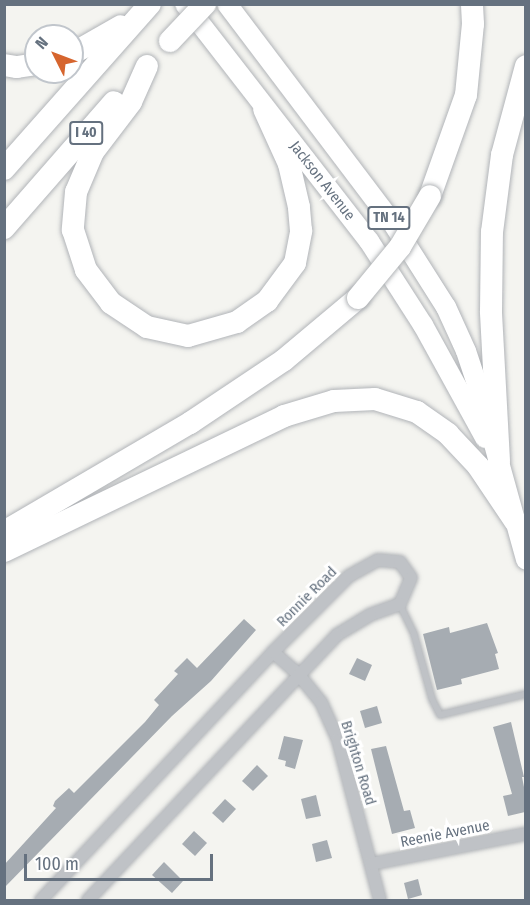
<!DOCTYPE html>
<style>
body{margin:0}
#map{position:relative;width:530px;height:905px;overflow:hidden;background:#f4f4f0;font-family:"Fira Sans Condensed",sans-serif}
div>[style]{position:absolute}
.building>*{inset:0;background:#a6acb2}
.roads{filter:drop-shadow(0 0 2px #b1b4b8) drop-shadow(0 0 2px #b1b4b8)}
.lane>*{height:6px;margin:-3px;padding:0 3px;transform-origin:3px;border-radius:3px;background:#bfc2c6}
.street>*{height:12px;margin:-6px;padding:0 6px;transform-origin:6px;border-radius:6px;background:#bfc2c6}
.primary>*{height:20px;margin:-10px;padding:0 10px;transform-origin:10px;border-radius:10px;background:#fff}
.highway>*{height:22px;margin:-11px;padding:0 11px;transform-origin:11px;border-radius:11px;background:#fff}
.bridges{filter:drop-shadow(0 0 2px #b2b5b8) drop-shadow(0 0 2px #b2b5b8)}
.highway-bridge>*{height:22px;margin:-11px;padding:0 11px;transform-origin:11px;border-radius:11px;background:#fff}
span{translate:-50% -50%;white-space:nowrap;text-align:center;line-height:1.15;-webkit-text-stroke:6px #fff;paint-order:stroke}
.shield-label span{padding:2px 4px;background:#fff;border:2px solid;border-radius:4px;-webkit-text-stroke-width:0}
.shield-label{font-size:14px;color:#65717f;font-weight:700}
.street-label{font-size:15px;color:#65717f}
.frame{position:absolute;inset:0;border:6px solid #65717f;pointer-events:none}
.north{position:absolute;left:24px;top:24px;width:60px;height:60px;box-sizing:border-box;background:#fff;border:2px solid #c1c6cc;border-radius:50%;rotate:312deg;font-size:16px;font-weight:700;line-height:24px;text-align:center;color:#65717f}
.north::after{content:'';display:block;margin:auto;width:21px;height:27px;background:#d6652e;clip-path:polygon(50% 0,100% 100%,50% 72%,0 100%)}
.scale{position:absolute;left:24px;top:854px;width:189px;height:27px;box-sizing:border-box;border:3px solid #65717f;border-top:0;padding-left:8px;font-size:18px;line-height:21px;white-space:nowrap;color:#65717f;-webkit-text-stroke:4px #fff;paint-order:stroke}
</style>
<div id="map">
<div class="building">
<i style="clip-path:polygon(244px 619px,256px 630px,211px 681px,172px 716px,4px 888px,4px 865px,56px 808px,53px 806px,55px 801px,69px 788px,74px 793px,145px 722px,159px 705px,154px 700px,178px 674px,174px 671px,187px 658px,197px 668px)"></i>
<i style="clip-path:polygon(487px 623px,498px 653px,495px 654px,499px 669px,461px 679px,462px 684px,437px 690px,423px 634px,449px 627px,450px 633px)"></i>
<i style="clip-path:polygon(357px 658px,372px 665px,365px 681px,349px 674px)"></i>
<i style="clip-path:polygon(377px 706px,382px 723px,365px 728px,360px 711px)"></i>
<i style="clip-path:polygon(511px 722px,524px 777px,522px 777px,525px 792px,525px 812px,508px 816px,503px 796px,512px 794px,493px 727px)"></i>
<i style="clip-path:polygon(284px 736px,303px 740px,295px 769px,285px 766px,286px 761px,278px 759px)"></i>
<i style="clip-path:polygon(386px 746px,404px 811px,410px 810px,415px 828px,392px 834px,371px 749px)"></i>
<i style="clip-path:polygon(257px 765px,268px 776px,253px 791px,242px 781px)"></i>
<i style="clip-path:polygon(316px 795px,321px 816px,306px 819px,301px 799px)"></i>
<i style="clip-path:polygon(225px 799px,236px 809px,223px 823px,212px 813px)"></i>
<i style="clip-path:polygon(194px 831px,207px 843px,195px 856px,182px 844px)"></i>
<i style="clip-path:polygon(327px 840px,332px 858px,316px 862px,312px 844px)"></i>
<i style="clip-path:polygon(164px 862px,183px 881px,172px 893px,152px 875px)"></i>
<i style="clip-path:polygon(418px 879px,422px 895px,408px 899px,404px 883px)"></i>
</div>
<div class="roads">
<div class="lane">
<i style="left:400px;top:605px;width:32px;rotate:64deg"></i>
<i style="left:414px;top:634px;width:67px;rotate:74.5deg"></i>
<i style="left:432px;top:699px;width:18px;rotate:63deg"></i>
<i style="left:440px;top:715px;width:89px;rotate:-13.7deg"></i>
</div>
<div class="street">
<i style="left:273px;top:652px;width:35px;rotate:41deg"></i>
<i style="left:299px;top:675px;width:35px;rotate:51deg"></i>
<i style="left:321px;top:702px;width:42px;rotate:65.9deg"></i>
<i style="left:338px;top:740px;width:165px;rotate:75.3deg"></i>
<i style="left:371px;top:864px;width:158px;rotate:-11deg"></i>
<i style="left:41px;top:900px;width:340px;rotate:-46.9deg"></i>
<i style="left:273px;top:652px;width:107px;rotate:-45deg"></i>
<i style="left:349px;top:576px;width:33px;rotate:-29deg"></i>
<i style="left:378px;top:560px;width:22px;rotate:5deg"></i>
<i style="left:400px;top:562px;width:19px;rotate:55deg"></i>
<i style="left:411px;top:578px;width:28px;rotate:113deg"></i>
<i style="left:400px;top:604px;width:32px;rotate:160deg"></i>
<i style="left:370px;top:615px;width:39px;rotate:149deg"></i>
<i style="left:337px;top:635px;width:364px;rotate:133.2deg"></i>
</div>
<div class="primary">
<i style="left:185px;top:4px;width:300px;rotate:52.2deg"></i>
<i style="left:369px;top:241px;width:100px;rotate:57.3deg"></i>
<i style="left:423px;top:325px;width:129px;rotate:61.2deg"></i>
<i style="left:227px;top:4px;width:273px;rotate:52.9deg"></i>
<i style="left:392px;top:222px;width:101px;rotate:57.6deg"></i>
<i style="left:446px;top:307px;width:48px;rotate:65.6deg"></i>
<i style="left:466px;top:351px;width:41px;rotate:71.6deg"></i>
<i style="left:479px;top:390px;width:176px;rotate:74.5deg"></i>
</div>
<div class="highway">
<i style="left:72px;top:54px;width:56px;rotate:-29.7deg"></i>
<i style="left:4px;top:65px;width:13px;rotate:9deg"></i>
<i style="left:17px;top:67px;width:19px;rotate:-9deg"></i>
<i style="left:147px;top:66px;width:39px;rotate:114deg"></i>
<i style="left:131px;top:102px;width:63px;rotate:127.2deg"></i>
<i style="left:93px;top:152px;width:43px;rotate:113deg"></i>
<i style="left:76px;top:192px;width:38px;rotate:95deg"></i>
<i style="left:73px;top:230px;width:42px;rotate:72deg"></i>
<i style="left:86px;top:270px;width:41px;rotate:52.9deg"></i>
<i style="left:111px;top:303px;width:43px;rotate:33.7deg"></i>
<i style="left:147px;top:327px;width:42px;rotate:12.4deg"></i>
<i style="left:188px;top:336px;width:51px;rotate:-15.9deg"></i>
<i style="left:237px;top:322px;width:37px;rotate:-35deg"></i>
<i style="left:267px;top:301px;width:47px;rotate:-53.6deg"></i>
<i style="left:295px;top:263px;width:33px;rotate:-79deg"></i>
<i style="left:301px;top:231px;width:24px;rotate:-95deg"></i>
<i style="left:299px;top:207px;width:44px;rotate:-103.1deg"></i>
<i style="left:289px;top:164px;width:60px;rotate:-114.4deg"></i>
<i style="left:4px;top:169px;width:220px;rotate:-48.5deg"></i>
<i style="left:430px;top:196px;width:107px;rotate:-70.4deg"></i>
<i style="left:466px;top:95px;width:71px;rotate:-84.4deg"></i>
<i style="left:473px;top:24px;width:20px;rotate:-93deg"></i>
<i style="left:4px;top:228px;width:167px;rotate:-48.9deg"></i>
<i style="left:499px;top:461px;width:150px;rotate:-93.1deg"></i>
<i style="left:491px;top:311px;width:79px;rotate:-89.3deg"></i>
<i style="left:492px;top:232px;width:78px;rotate:-82.6deg"></i>
<i style="left:502px;top:155px;width:92px;rotate:-74.9deg"></i>
<i style="left:4px;top:532px;width:216px;rotate:-30.4deg"></i>
<i style="left:190px;top:423px;width:113px;rotate:-33.8deg"></i>
<i style="left:284px;top:360px;width:97px;rotate:-40deg"></i>
<i style="left:4px;top:551px;width:311px;rotate:-25.7deg"></i>
<i style="left:284px;top:416px;width:52px;rotate:-16.7deg"></i>
<i style="left:334px;top:401px;width:41px;rotate:-2.8deg"></i>
<i style="left:375px;top:399px;width:44px;rotate:17.2deg"></i>
<i style="left:417px;top:412px;width:38px;rotate:35deg"></i>
<i style="left:448px;top:434px;width:44px;rotate:46.8deg"></i>
<i style="left:478px;top:466px;width:66px;rotate:56.1deg"></i>
</div>
</div>
<div class="bridges">
<div class="highway-bridge">
<i style="left:170px;top:41px;width:51px;rotate:-46.6deg"></i>
<i style="left:358px;top:298px;width:66px;rotate:-50.5deg"></i>
<i style="left:400px;top:247px;width:59px;rotate:-59.5deg"></i>
</div>
</div>
<div class="shield-label">
<span style="left:86px;top:133px">I 40</span>
<span style="left:389px;top:218px">TN 14</span>
</div>
<div class="street-label">
<span style="left:322px;top:181px;rotate:52deg">Jackson Avenue</span>
<span style="left:307px;top:597px;rotate:-45deg">Ronnie Road</span>
<span style="left:358px;top:763px;rotate:73deg">Brighton Road</span>
<span style="left:445px;top:834px;rotate:-11deg">Reenie Avenue</span>
</div>
<div class="frame"></div>
<div class="north">N</div>
<div class="scale">100 m</div>
</div>
